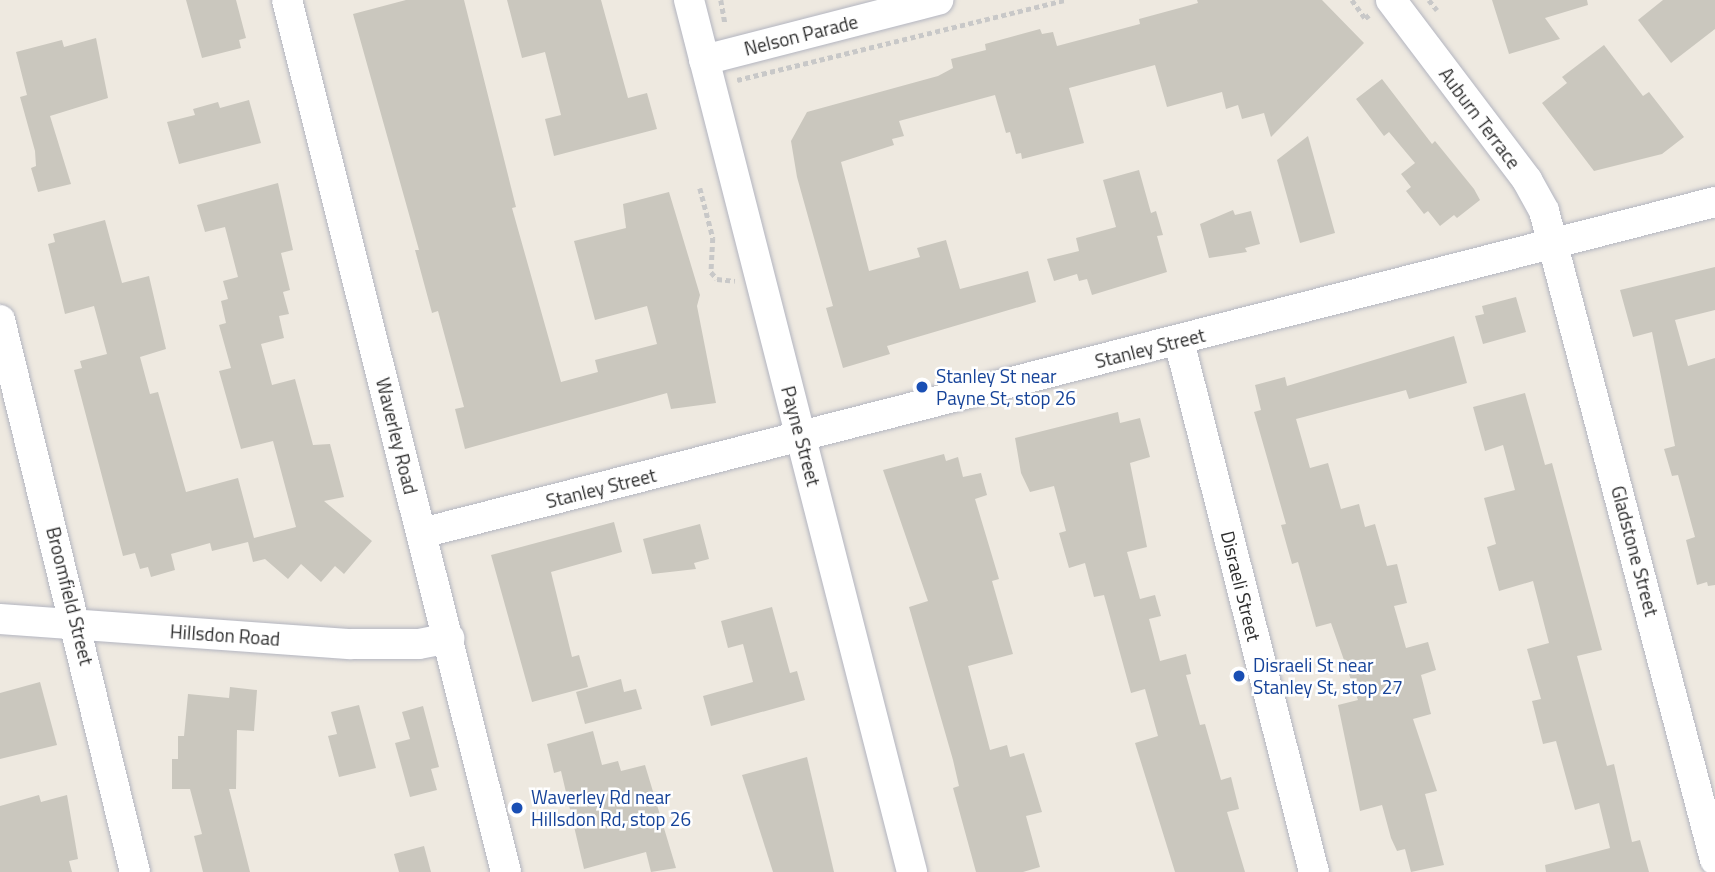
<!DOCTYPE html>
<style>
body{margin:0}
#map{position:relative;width:1715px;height:872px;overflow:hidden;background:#eee9e0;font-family:"Titillium Web",sans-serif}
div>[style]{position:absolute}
.building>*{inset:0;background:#cac7be}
.path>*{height:4.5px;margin-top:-2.25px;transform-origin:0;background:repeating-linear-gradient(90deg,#c8c8c8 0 5px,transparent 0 8.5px)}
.roads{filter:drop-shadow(0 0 2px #b3b5c0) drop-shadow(0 0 2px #b3b5c0)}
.minor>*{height:30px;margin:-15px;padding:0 15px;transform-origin:15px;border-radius:15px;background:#fff}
.dots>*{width:19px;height:19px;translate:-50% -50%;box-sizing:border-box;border:4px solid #fff;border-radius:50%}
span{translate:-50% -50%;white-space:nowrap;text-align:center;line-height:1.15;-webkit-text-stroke:5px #fff;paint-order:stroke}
.street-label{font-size:19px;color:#2d2d2d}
.transit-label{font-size:19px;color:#164399}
.left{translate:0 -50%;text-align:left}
</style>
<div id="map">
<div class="building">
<i style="clip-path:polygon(186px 0,236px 0,246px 38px,239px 40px,241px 48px,202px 58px)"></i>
<i style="clip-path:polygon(406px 0,464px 0,516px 207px,512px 208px,561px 382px,598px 372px,595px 360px,657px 344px,647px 306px,595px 320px,574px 241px,626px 228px,623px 204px,669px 192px,700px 295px,697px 306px,716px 403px,671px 409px,667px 393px,465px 449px,455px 409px,464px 407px,438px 311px,432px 313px,415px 250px,419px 250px,353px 14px)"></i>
<i style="clip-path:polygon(507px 0,601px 0,628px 98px,647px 93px,657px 129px,554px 156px,545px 119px,561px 115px,545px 52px,522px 58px)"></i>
<i style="clip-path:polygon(1197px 0,1322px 0,1364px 43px,1271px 137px,1264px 113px,1242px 119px,1238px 105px,1226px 109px,1222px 92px,1167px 107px,1155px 65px,1069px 88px,1084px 143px,1022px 159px,1021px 153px,1016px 154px,1010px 132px,1006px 133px,995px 95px,899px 121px,904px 136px,892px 139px,894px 145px,841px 162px,869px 271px,920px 257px,917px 248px,946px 240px,960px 289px,1028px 271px,1036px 302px,887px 346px,890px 354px,843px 368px,826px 308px,833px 306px,797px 177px,791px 141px,807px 112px,938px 76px,953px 68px,951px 59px,986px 50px,985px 44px,1040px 29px,1042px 34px,1053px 32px,1057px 46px,1140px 24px,1139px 19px,1198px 3px)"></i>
<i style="clip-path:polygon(1492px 0,1587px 0,1588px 5px,1545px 18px,1560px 39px,1509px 54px)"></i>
<i style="clip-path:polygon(1663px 0,1715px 0,1715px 29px,1671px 63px,1638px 20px)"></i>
<i style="clip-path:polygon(96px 38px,108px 98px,50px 116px,71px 184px,38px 192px,31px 168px,36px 166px,35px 151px,20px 97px,27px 95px,16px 52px,62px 40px,64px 47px)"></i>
<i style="clip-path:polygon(1604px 45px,1643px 96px,1649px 92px,1684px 137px,1662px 154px,1594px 171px,1542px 103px,1567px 83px,1562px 77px)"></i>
<i style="clip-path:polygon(1382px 79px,1432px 144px,1435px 141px,1474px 189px,1480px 200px,1457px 218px,1454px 215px,1440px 226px,1428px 211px,1424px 214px,1406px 191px,1411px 187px,1401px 174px,1415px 163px,1389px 132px,1384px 136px,1356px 99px)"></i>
<i style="clip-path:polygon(249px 100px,261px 143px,179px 164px,167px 122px,195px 115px,193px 109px,218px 102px,220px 108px)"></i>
<i style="clip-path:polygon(1308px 136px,1335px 233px,1300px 243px,1277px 160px)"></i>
<i style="clip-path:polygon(1139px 170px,1151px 213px,1156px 211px,1163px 235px,1157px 236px,1167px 272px,1092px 295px,1087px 279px,1079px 281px,1077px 274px,1054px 281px,1047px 259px,1079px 251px,1076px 238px,1116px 227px,1103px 180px)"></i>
<i style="clip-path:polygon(278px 183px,293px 250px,281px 253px,290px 290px,283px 292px,289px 314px,279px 316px,284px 338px,261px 344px,272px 385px,295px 379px,313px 445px,330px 444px,344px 497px,324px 501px,372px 541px,344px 574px,335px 566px,321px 582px,301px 564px,288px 579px,265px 559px,253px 562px,248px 542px,212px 551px,210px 543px,171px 554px,175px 570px,151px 577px,148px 567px,140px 569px,135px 553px,123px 556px,74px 370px,82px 368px,80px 361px,107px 354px,94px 306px,65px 314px,48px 244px,55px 242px,53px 234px,105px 220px,122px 283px,149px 276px,166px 349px,140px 357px,150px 394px,158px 392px,186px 492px,238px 478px,254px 538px,296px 527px,273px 441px,241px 449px,219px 371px,231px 368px,219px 325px,226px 323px,221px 301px,228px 299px,223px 281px,238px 277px,225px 227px,205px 232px,197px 205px)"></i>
<i style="clip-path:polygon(1233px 210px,1235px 215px,1251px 211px,1260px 244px,1245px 248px,1247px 252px,1209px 258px,1200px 224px)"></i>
<i style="clip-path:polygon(1715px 267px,1715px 310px,1675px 320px,1688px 366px,1715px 358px,1715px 585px,1708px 586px,1707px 582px,1697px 585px,1686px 540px,1695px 537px,1678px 475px,1672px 476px,1664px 449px,1675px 446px,1652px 332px,1633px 337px,1620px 290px)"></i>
<i style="clip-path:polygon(1516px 297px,1526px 332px,1483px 344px,1475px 316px,1484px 314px,1482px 306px)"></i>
<i style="clip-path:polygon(1454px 336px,1467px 383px,1409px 399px,1406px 390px,1296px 419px,1310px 468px,1328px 463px,1341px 509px,1359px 504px,1365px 527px,1375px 524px,1387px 566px,1397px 564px,1407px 603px,1394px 606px,1406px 648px,1428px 642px,1436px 670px,1421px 675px,1431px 714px,1413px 719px,1437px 791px,1425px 794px,1444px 865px,1411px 872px,1405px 849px,1397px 851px,1391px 838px,1382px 805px,1360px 811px,1338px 705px,1358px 700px,1331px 623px,1316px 627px,1298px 562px,1292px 564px,1281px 525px,1286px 524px,1254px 412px,1261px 410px,1255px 385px,1285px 377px,1287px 386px)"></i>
<i style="clip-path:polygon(1525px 393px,1545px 465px,1552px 463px,1602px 650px,1577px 656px,1607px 766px,1614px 764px,1632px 842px,1640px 840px,1649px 872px,1546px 872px,1545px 865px,1610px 848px,1599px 803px,1575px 810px,1556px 741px,1543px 744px,1532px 701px,1541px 699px,1527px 649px,1549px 643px,1533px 581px,1499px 591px,1487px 547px,1496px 544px,1484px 498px,1515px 490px,1503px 445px,1485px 451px,1473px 407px)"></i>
<i style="clip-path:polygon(1118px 412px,1120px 423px,1140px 418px,1150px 457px,1130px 463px,1147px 547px,1127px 552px,1140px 599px,1155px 595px,1161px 616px,1149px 619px,1160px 661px,1186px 654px,1191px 674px,1186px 675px,1200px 725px,1205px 724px,1221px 780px,1231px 777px,1239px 809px,1227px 812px,1245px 872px,1175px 872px,1135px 743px,1158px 736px,1145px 689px,1131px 693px,1104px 595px,1094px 597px,1085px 563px,1069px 568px,1059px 533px,1066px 531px,1054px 486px,1030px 492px,1021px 473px,1015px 438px)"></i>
<i style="clip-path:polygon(944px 454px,946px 461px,958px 457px,963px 477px,981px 473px,987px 495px,975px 499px,999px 579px,992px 581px,1013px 654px,968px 666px,990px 750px,1007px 745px,1010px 757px,1024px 753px,1042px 812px,1026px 816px,1040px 867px,1023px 872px,976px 872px,953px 788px,959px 786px,953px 760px,909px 607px,928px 601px,883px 470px)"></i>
<i style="clip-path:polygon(614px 522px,622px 552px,551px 572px,572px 657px,579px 655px,588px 687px,532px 702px,491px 555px)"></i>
<i style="clip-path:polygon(700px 524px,709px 559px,694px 563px,696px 569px,652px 574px,643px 539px)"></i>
<i style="clip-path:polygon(772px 607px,790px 673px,797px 671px,805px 700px,711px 726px,703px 696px,753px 682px,743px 644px,728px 648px,721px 621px)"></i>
<i style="clip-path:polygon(621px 679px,624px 692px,636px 689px,642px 709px,585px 724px,576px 692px)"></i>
<i style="clip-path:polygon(40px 682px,57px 745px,0 759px,0 693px)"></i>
<i style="clip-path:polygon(230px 687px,257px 690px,254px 731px,237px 730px,236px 789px,229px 789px,250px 872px,203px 872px,194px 836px,202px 834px,190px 789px,172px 789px,172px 759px,178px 759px,178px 736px,184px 736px,188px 694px,229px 698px)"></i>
<i style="clip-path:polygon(359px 705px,376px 768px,339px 777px,328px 736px,337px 734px,331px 712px)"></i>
<i style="clip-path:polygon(423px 706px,439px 767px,431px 769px,437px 790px,410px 797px,395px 743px,410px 739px,402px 712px)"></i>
<i style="clip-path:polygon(593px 731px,602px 765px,618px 761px,621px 771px,645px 765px,676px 868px,651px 872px,646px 852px,584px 869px,561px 771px,554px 773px,547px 744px)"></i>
<i style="clip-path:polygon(807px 757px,834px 872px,773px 872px,742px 775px)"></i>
<i style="clip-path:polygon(39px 795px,41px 802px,67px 795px,78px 859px,69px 861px,72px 872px,0 872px,0 806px)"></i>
<i style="clip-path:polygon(424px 846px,431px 872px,399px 872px,394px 854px)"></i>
</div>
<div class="path">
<i style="left:721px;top:0;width:23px;rotate:80deg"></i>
<i style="left:1352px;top:0;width:22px;rotate:54deg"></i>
<i style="left:1365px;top:18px;width:5px;rotate:-37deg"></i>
<i style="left:1429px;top:0;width:13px;rotate:51deg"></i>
<i style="left:737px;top:80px;width:338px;rotate:-13.7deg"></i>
<i style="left:700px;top:188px;width:52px;rotate:75.4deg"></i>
<i style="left:713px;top:238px;width:34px;rotate:93deg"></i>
<i style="left:711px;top:272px;width:9px;rotate:49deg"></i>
<i style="left:717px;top:279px;width:18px;rotate:6deg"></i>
</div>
<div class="roads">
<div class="minor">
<i style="left:287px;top:0;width:899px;rotate:75.9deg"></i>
<i style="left:689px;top:0;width:900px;rotate:75.65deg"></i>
<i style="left:1391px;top:0;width:226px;rotate:52.9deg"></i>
<i style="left:1527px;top:180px;width:35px;rotate:61deg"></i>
<i style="left:1544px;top:211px;width:671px;rotate:75.24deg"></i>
<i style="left:704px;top:60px;width:242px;rotate:-14.4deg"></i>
<i style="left:0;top:320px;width:568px;rotate:76.26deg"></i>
<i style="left:1179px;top:341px;width:548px;rotate:75.74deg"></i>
<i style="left:422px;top:533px;width:1335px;rotate:-14.36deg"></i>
<i style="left:0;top:619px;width:352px;rotate:4.1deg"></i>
<i style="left:351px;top:644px;width:68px"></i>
<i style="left:419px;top:644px;width:31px;rotate:-11deg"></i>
</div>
</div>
<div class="dots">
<i style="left:922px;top:387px;background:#1a4fb4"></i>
<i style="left:1239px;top:676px;background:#1a4fb4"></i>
<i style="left:517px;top:808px;background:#1a4fb4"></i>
</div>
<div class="street-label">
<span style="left:801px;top:35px;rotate:-14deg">Nelson Parade</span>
<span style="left:1480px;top:118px;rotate:53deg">Auburn Terrace</span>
<span style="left:1150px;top:348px;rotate:-14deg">Stanley Street</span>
<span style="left:397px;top:436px;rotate:76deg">Waverley Road</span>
<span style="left:801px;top:436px;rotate:75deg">Payne Street</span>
<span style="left:601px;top:488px;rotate:-14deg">Stanley Street</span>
<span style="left:1635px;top:551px;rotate:75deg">Gladstone Street</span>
<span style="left:1241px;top:586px;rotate:76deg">Disraeli Street</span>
<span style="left:70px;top:596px;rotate:76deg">Broomfield Street</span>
<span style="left:225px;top:635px;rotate:4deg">Hillsdon Road</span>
</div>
<div class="transit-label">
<span class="left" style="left:936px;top:387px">Stanley St near<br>Payne St, stop 26</span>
<span class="left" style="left:1253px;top:676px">Disraeli St near<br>Stanley St, stop 27</span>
<span class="left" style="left:531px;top:808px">Waverley Rd near<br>Hillsdon Rd, stop 26</span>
</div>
</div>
